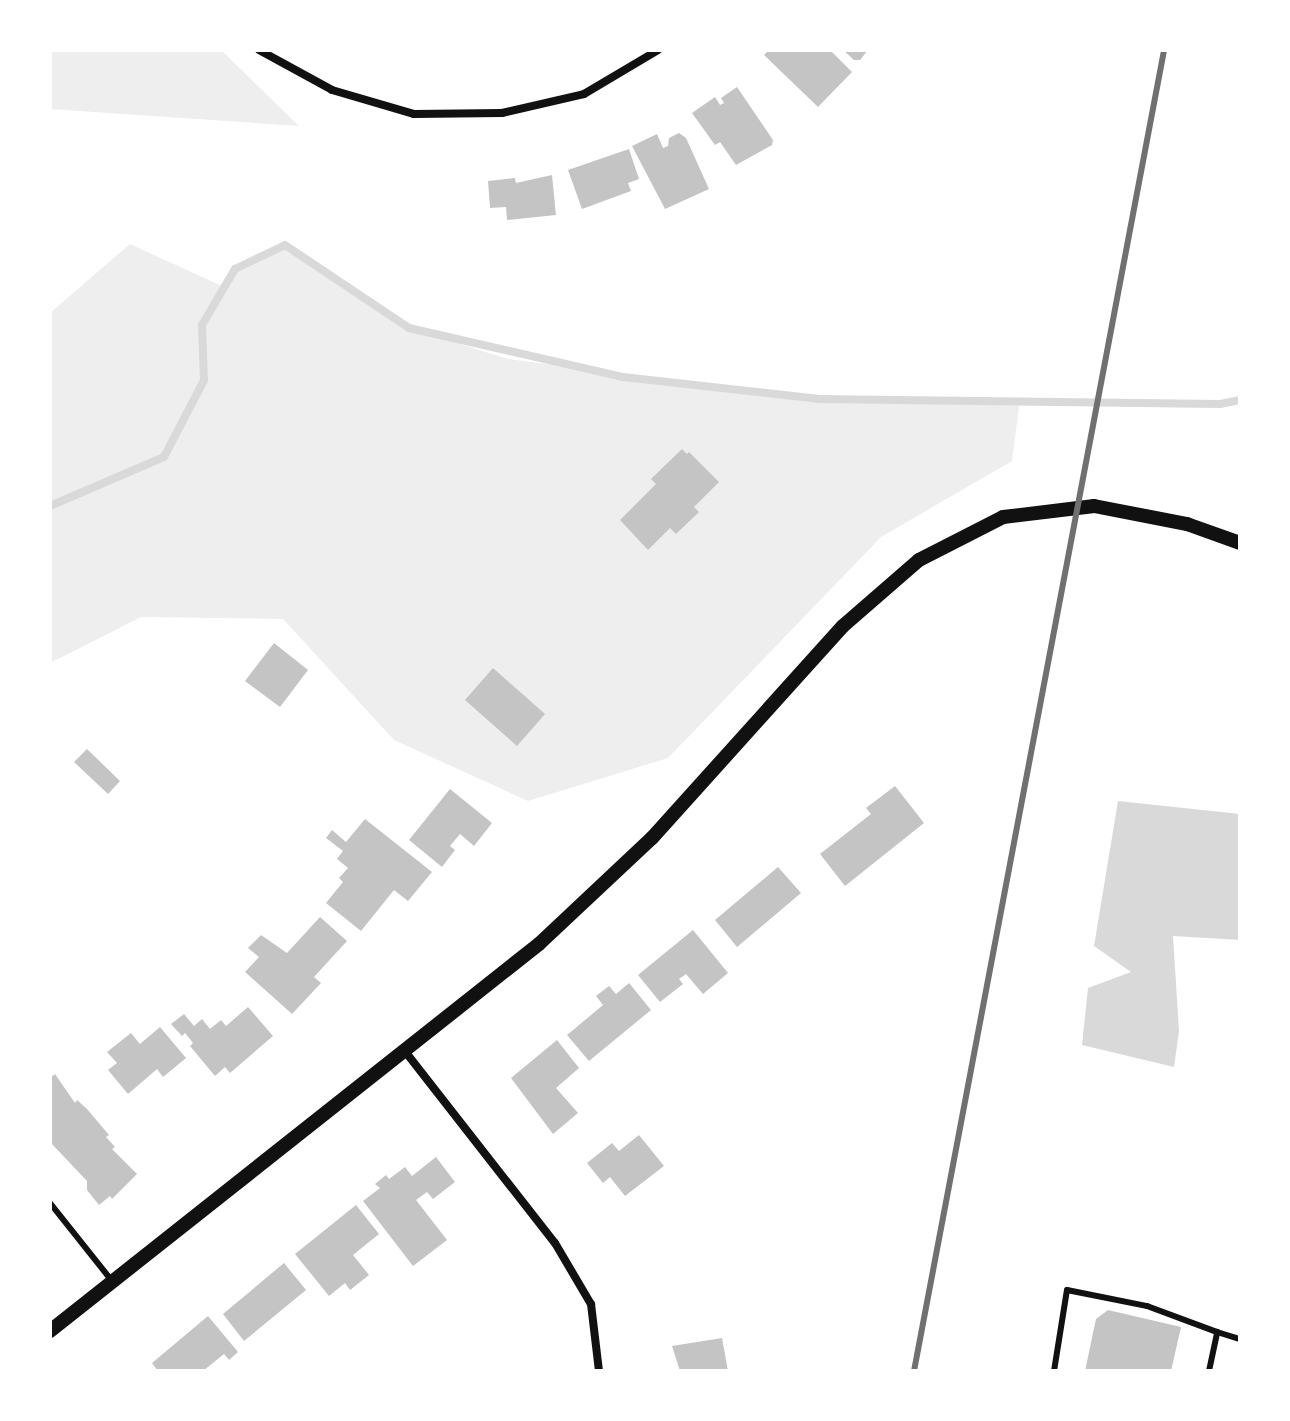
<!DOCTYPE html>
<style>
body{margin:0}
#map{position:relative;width:1290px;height:1421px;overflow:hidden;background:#fff;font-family:"IBM Plex Sans",sans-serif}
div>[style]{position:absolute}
.green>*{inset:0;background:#eee}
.water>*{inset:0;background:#d9d9d9}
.stream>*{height:8px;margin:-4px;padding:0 4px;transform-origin:4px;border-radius:4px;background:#d9d9d9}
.building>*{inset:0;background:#c4c4c4}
.service>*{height:6px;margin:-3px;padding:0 3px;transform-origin:3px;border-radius:3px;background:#111}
.minor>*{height:8px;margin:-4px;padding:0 4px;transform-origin:4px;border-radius:4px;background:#111}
.tertiary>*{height:14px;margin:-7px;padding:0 7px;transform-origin:7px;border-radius:7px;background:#111}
.rail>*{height:6px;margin:-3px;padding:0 3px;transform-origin:3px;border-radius:3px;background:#707070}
span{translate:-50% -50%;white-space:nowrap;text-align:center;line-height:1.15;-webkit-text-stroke:6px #fff;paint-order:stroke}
.frame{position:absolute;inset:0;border:52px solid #fff;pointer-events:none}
</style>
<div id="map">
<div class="green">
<i style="clip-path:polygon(50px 50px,221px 50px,299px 126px,50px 109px)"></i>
<i style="clip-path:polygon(130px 244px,224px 287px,235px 269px,285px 245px,409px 328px,508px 359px,818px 399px,1020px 399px,1012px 461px,881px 537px,668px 758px,528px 801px,394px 740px,283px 619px,141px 617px,50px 663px,50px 313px)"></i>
</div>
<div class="water">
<i style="clip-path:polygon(1118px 801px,1240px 814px,1240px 940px,1173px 936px,1179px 1031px,1174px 1067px,1082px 1045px,1088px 988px,1131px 972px,1094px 946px)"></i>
</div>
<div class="stream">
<i style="left:50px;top:506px;width:124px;rotate:-23.3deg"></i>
<i style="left:164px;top:457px;width:87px;rotate:-62.5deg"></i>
<i style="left:204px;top:380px;width:55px;rotate:-92.1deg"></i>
<i style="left:202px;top:325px;width:65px;rotate:-59.5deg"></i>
<i style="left:235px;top:269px;width:55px;rotate:-25.6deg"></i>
<i style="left:285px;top:245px;width:149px;rotate:33.8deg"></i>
<i style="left:409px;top:328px;width:220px;rotate:12.9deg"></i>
<i style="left:623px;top:377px;width:196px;rotate:6.4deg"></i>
<i style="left:818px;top:399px;width:402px;rotate:0.7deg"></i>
<i style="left:1220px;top:404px;width:20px;rotate:-11deg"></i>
</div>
<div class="building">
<i style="clip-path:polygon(769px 50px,830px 50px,852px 72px,818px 107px,764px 55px)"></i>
<i style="clip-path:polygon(843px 50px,868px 50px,860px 60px,854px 60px)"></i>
<i style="clip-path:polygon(737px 87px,773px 140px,772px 145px,736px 165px,720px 142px,715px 145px,692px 113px,715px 97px,720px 105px,724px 103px,721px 98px)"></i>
<i style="clip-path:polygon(679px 133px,686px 138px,709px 189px,665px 209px,632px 146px,657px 134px,663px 148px,668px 146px,669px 138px)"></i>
<i style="clip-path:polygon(629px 149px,639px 179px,628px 183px,631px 191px,582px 209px,568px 170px)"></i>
<i style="clip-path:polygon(552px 175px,556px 215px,507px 220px,506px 207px,490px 208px,488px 181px,515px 178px,516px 183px)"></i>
<i style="clip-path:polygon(682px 449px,687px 454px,689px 452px,719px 482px,694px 507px,699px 512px,676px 534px,670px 528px,648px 550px,620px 520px,656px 484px,651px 479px)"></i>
<i style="clip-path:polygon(274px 643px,308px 670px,280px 707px,245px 681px)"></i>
<i style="clip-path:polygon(493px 668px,545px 714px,517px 746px,465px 700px)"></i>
<i style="clip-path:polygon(87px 749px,120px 781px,108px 794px,74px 762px)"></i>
<i style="clip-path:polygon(895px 786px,924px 823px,845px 886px,820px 854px,871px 814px,866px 808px)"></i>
<i style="clip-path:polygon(450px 789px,492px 823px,474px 846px,460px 834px,450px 846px,455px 850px,442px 867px,409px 840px)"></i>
<i style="clip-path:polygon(365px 819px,432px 872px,408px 901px,394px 890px,361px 931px,326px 903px,343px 882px,339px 878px,348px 868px,337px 859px,343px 851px,326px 838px,332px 830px,346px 842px)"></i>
<i style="clip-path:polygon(778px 867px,801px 893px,737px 947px,715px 920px)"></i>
<i style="clip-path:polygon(320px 917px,347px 941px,314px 977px,321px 983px,292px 1014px,245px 972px,259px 957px,248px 948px,261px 935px,287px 953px)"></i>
<i style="clip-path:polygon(693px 930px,728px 973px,703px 994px,686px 974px,679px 979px,683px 984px,660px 1002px,638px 975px)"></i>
<i style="clip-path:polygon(629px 983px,651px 1010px,589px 1061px,567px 1035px,603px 1005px,596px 996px,609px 986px,616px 994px)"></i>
<i style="clip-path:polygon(248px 1007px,273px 1036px,230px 1073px,225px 1067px,215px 1076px,190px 1046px,193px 1043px,185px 1033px,182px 1036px,171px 1024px,184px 1014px,194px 1026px,202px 1019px,210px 1029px,221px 1020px,226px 1026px)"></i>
<i style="clip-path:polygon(160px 1027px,186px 1058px,163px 1077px,157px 1069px,128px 1094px,108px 1070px,117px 1063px,107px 1052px,131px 1033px,140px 1044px)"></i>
<i style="clip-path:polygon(557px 1040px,579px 1068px,556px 1088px,578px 1113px,553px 1134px,511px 1078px)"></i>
<i style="clip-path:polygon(55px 1074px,75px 1103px,77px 1100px,87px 1109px,109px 1135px,106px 1137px,115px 1147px,112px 1149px,137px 1174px,112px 1199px,110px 1196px,99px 1205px,87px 1190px,87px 1181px,50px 1142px,50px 1078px)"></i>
<i style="clip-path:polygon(639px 1135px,664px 1166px,625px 1196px,610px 1177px,603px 1183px,587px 1163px,612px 1143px,619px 1151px)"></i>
<i style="clip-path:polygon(436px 1157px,455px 1182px,433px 1199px,427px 1192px,416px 1200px,447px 1240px,413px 1266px,363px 1201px,380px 1188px,375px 1184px,386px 1175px,389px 1179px,405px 1167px,412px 1176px)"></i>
<i style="clip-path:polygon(356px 1205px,379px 1234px,353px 1255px,369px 1275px,350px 1290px,345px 1283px,329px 1296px,295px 1254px)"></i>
<i style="clip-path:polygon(284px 1263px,306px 1290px,244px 1341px,223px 1314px)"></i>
<i style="clip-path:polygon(1108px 1310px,1181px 1327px,1171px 1371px,1085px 1371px,1096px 1319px)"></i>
<i style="clip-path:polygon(208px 1316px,238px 1352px,229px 1360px,224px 1354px,203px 1371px,158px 1371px,152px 1363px)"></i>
<i style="clip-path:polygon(722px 1338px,728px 1371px,680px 1371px,672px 1346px)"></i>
</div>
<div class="service">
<i style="left:50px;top:1203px;width:100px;rotate:51.5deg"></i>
<i style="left:1054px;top:1371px;width:82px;rotate:-80.9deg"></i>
<i style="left:1067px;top:1290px;width:82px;rotate:11.3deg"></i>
<i style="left:1147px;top:1306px;width:75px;rotate:20.4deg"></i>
<i style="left:1209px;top:1371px;width:40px;rotate:-78deg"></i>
<i style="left:1217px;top:1332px;width:24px;rotate:17deg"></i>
</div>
<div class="minor">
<i style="left:259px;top:50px;width:83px;rotate:28.7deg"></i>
<i style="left:332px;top:90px;width:85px;rotate:16.3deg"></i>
<i style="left:414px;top:114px;width:88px;rotate:-0.7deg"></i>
<i style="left:502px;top:113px;width:84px;rotate:-13deg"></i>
<i style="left:584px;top:94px;width:86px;rotate:-30.7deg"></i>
<i style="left:404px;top:1050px;width:245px;rotate:52deg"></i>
<i style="left:555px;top:1243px;width:71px;rotate:59.5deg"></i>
<i style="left:591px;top:1304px;width:67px;rotate:83.2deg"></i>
</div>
<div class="tertiary">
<i style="left:50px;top:1331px;width:624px;rotate:-38.36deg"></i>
<i style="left:539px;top:944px;width:155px;rotate:-43.2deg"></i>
<i style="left:652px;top:838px;width:285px;rotate:-48deg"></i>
<i style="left:843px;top:626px;width:101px;rotate:-41deg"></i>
<i style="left:919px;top:560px;width:94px;rotate:-27.1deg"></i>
<i style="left:1003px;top:517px;width:92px;rotate:-6.9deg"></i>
<i style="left:1094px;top:506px;width:95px;rotate:11deg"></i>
<i style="left:1187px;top:524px;width:56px;rotate:19.7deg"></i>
</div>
<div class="rail">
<i style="left:914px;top:1371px;width:1344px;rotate:-79.28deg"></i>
</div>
<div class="frame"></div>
</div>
